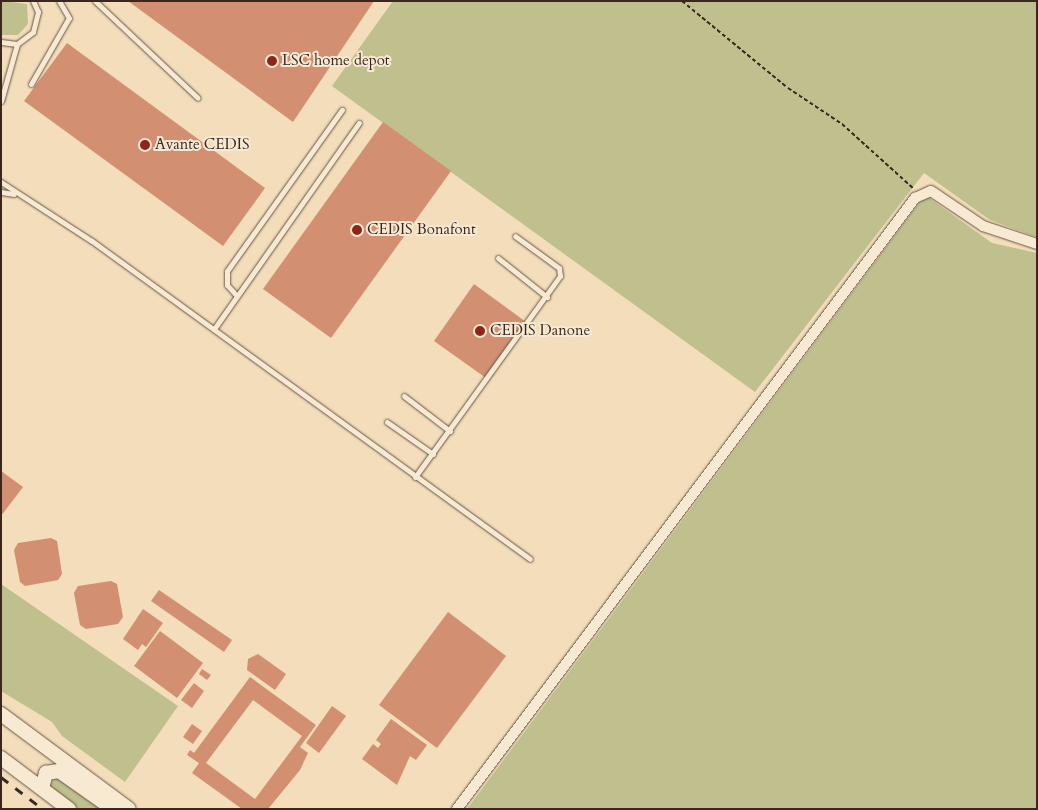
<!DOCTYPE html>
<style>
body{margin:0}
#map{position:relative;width:1038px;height:810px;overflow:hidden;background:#f3ddba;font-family:Cardo,serif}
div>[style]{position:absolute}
.green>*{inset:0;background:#bfc08d}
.building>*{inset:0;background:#d28f72}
.path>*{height:2px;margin-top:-1px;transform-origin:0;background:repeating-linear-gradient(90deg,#3a2720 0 4px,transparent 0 6.5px)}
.roads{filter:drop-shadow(0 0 1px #685446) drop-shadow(0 0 1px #685446)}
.service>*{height:5px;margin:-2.5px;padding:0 2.5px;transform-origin:2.5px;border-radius:2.5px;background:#f7e9d2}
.minor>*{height:10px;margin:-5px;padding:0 5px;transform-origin:5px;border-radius:5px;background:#f7e9d2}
.secondary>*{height:14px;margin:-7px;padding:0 7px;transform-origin:7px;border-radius:7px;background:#f7e9d2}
.rail>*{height:3px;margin-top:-1.5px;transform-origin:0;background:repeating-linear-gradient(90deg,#3a2720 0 9px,transparent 0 18px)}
.dots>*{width:14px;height:14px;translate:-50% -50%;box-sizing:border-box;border:2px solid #f7e9d2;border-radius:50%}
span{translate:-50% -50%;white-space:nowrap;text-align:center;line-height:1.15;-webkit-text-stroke:4px #f7e9d2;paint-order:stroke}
.poi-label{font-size:15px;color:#3a2720}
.left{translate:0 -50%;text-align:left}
.frame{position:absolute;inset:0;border:2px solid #3a2720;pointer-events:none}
</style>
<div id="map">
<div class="green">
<i style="clip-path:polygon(1px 1px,27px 4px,28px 24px,18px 35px,1px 35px)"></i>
<i style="clip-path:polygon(393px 1px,1037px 1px,1037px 237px,990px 220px,924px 173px,755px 392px,332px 86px)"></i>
<i style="clip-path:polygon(925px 195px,992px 243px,1037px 253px,1037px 809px,467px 809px)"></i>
<i style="clip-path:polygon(1px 584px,178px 706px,125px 782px,62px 736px,52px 722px,1px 691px)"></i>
<i style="clip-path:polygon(57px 775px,105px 809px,78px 809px,49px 786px)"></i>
</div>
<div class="building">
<i style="clip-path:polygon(128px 1px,374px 1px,293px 122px)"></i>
<i style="clip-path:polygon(67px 43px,265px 188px,223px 246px,24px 101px)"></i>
<i style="clip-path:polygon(383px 122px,451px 171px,331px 338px,263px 289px)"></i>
<i style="clip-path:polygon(474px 284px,526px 322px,486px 378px,434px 341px)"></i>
<i style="clip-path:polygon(1px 471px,23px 487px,1px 516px)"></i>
<i style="clip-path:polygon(51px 538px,57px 541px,62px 574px,58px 580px,25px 586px,20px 582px,14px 550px,18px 543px)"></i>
<i style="clip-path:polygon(111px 581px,117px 584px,123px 617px,118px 624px,86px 629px,80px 625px,74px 593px,78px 586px)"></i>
<i style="clip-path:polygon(159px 590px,232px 640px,224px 652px,151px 601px)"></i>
<i style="clip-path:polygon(143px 609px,163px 623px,146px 647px,142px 644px,138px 650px,123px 639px)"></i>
<i style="clip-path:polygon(448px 612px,506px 656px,437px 748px,379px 705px)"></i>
<i style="clip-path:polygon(160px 631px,203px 663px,177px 698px,134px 666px)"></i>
<i style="clip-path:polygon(258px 654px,286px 674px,275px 690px,247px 670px,248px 659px)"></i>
<i style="clip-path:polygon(202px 669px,211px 675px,207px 680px,199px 674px)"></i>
<i style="clip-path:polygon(evenodd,250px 677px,316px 725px,300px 747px,308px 753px,300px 770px,268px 809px,242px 809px,192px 773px,199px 763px,187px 755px,190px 750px,194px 753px,250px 677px,253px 700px,302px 736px,255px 799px,206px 763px,253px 700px)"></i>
<i style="clip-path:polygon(194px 683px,204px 691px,192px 708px,181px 700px)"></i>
<i style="clip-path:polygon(332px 706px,346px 716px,319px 753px,306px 743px)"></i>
<i style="clip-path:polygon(391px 719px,427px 745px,416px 760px,410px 756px,397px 785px,362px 759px,373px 744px,378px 748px,381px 744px,376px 740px)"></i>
<i style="clip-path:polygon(192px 724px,202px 731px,193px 744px,183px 737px)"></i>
</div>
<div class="path">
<i style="left:682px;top:1px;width:137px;rotate:39.4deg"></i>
<i style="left:788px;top:88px;width:65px;rotate:33.7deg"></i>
<i style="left:842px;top:124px;width:97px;rotate:42.1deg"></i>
</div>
<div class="roads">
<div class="service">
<i style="left:95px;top:1px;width:141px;rotate:43.3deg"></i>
<i style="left:1px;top:42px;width:16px;rotate:7deg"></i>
<i style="left:17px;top:44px;width:20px;rotate:-37deg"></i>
<i style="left:33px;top:32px;width:21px;rotate:-76deg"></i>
<i style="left:38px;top:12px;width:12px;rotate:-114deg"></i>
<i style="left:31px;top:84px;width:76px;rotate:-60.1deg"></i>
<i style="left:69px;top:18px;width:20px;rotate:-120deg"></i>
<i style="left:1px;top:101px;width:59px;rotate:-74.3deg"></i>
<i style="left:1px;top:182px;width:108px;rotate:33deg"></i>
<i style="left:92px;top:241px;width:541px;rotate:35.98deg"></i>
<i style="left:1px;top:192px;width:13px;rotate:9deg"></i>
<i style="left:498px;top:258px;width:63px;rotate:38.5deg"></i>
<i style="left:237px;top:296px;width:15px;rotate:-132deg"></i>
<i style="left:227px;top:285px;width:14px;rotate:-90deg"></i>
<i style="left:227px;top:271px;width:198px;rotate:-54.5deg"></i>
<i style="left:214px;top:329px;width:252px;rotate:-54.9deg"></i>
<i style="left:404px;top:396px;width:58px;rotate:37.3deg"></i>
<i style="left:387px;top:422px;width:56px;rotate:34.8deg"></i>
<i style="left:415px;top:477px;width:248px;rotate:-54.2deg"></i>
<i style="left:560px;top:276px;width:8px;rotate:-97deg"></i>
<i style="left:559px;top:268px;width:54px;rotate:-144deg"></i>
</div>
<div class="minor">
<i style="left:457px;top:809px;width:764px;rotate:-53.15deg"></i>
<i style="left:915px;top:198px;width:17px;rotate:-24deg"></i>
<i style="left:931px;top:191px;width:63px;rotate:33.9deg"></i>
<i style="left:983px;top:226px;width:57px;rotate:18.4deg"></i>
</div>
<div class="secondary">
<i style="left:1px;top:714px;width:159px;rotate:36.6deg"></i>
<i style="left:1px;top:758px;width:85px;rotate:36.9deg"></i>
<i style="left:42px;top:788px;width:16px;rotate:-75deg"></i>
<i style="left:46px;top:773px;width:13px;rotate:-9deg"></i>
<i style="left:59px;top:771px;width:66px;rotate:35.1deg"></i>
</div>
</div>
<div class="rail">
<i style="left:1px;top:777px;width:53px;rotate:37.3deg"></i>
</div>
<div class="dots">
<i style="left:272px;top:61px;background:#8f2418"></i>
<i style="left:145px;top:145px;background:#8f2418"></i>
<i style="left:357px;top:230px;background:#8f2418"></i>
<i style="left:480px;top:331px;background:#8f2418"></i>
</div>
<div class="poi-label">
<span class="left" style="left:282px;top:61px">LSC home depot</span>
<span class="left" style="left:155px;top:145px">Avante CEDIS</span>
<span class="left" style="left:367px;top:230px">CEDIS Bonafont</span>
<span class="left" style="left:490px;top:331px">CEDIS Danone</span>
</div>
<div class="frame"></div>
</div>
